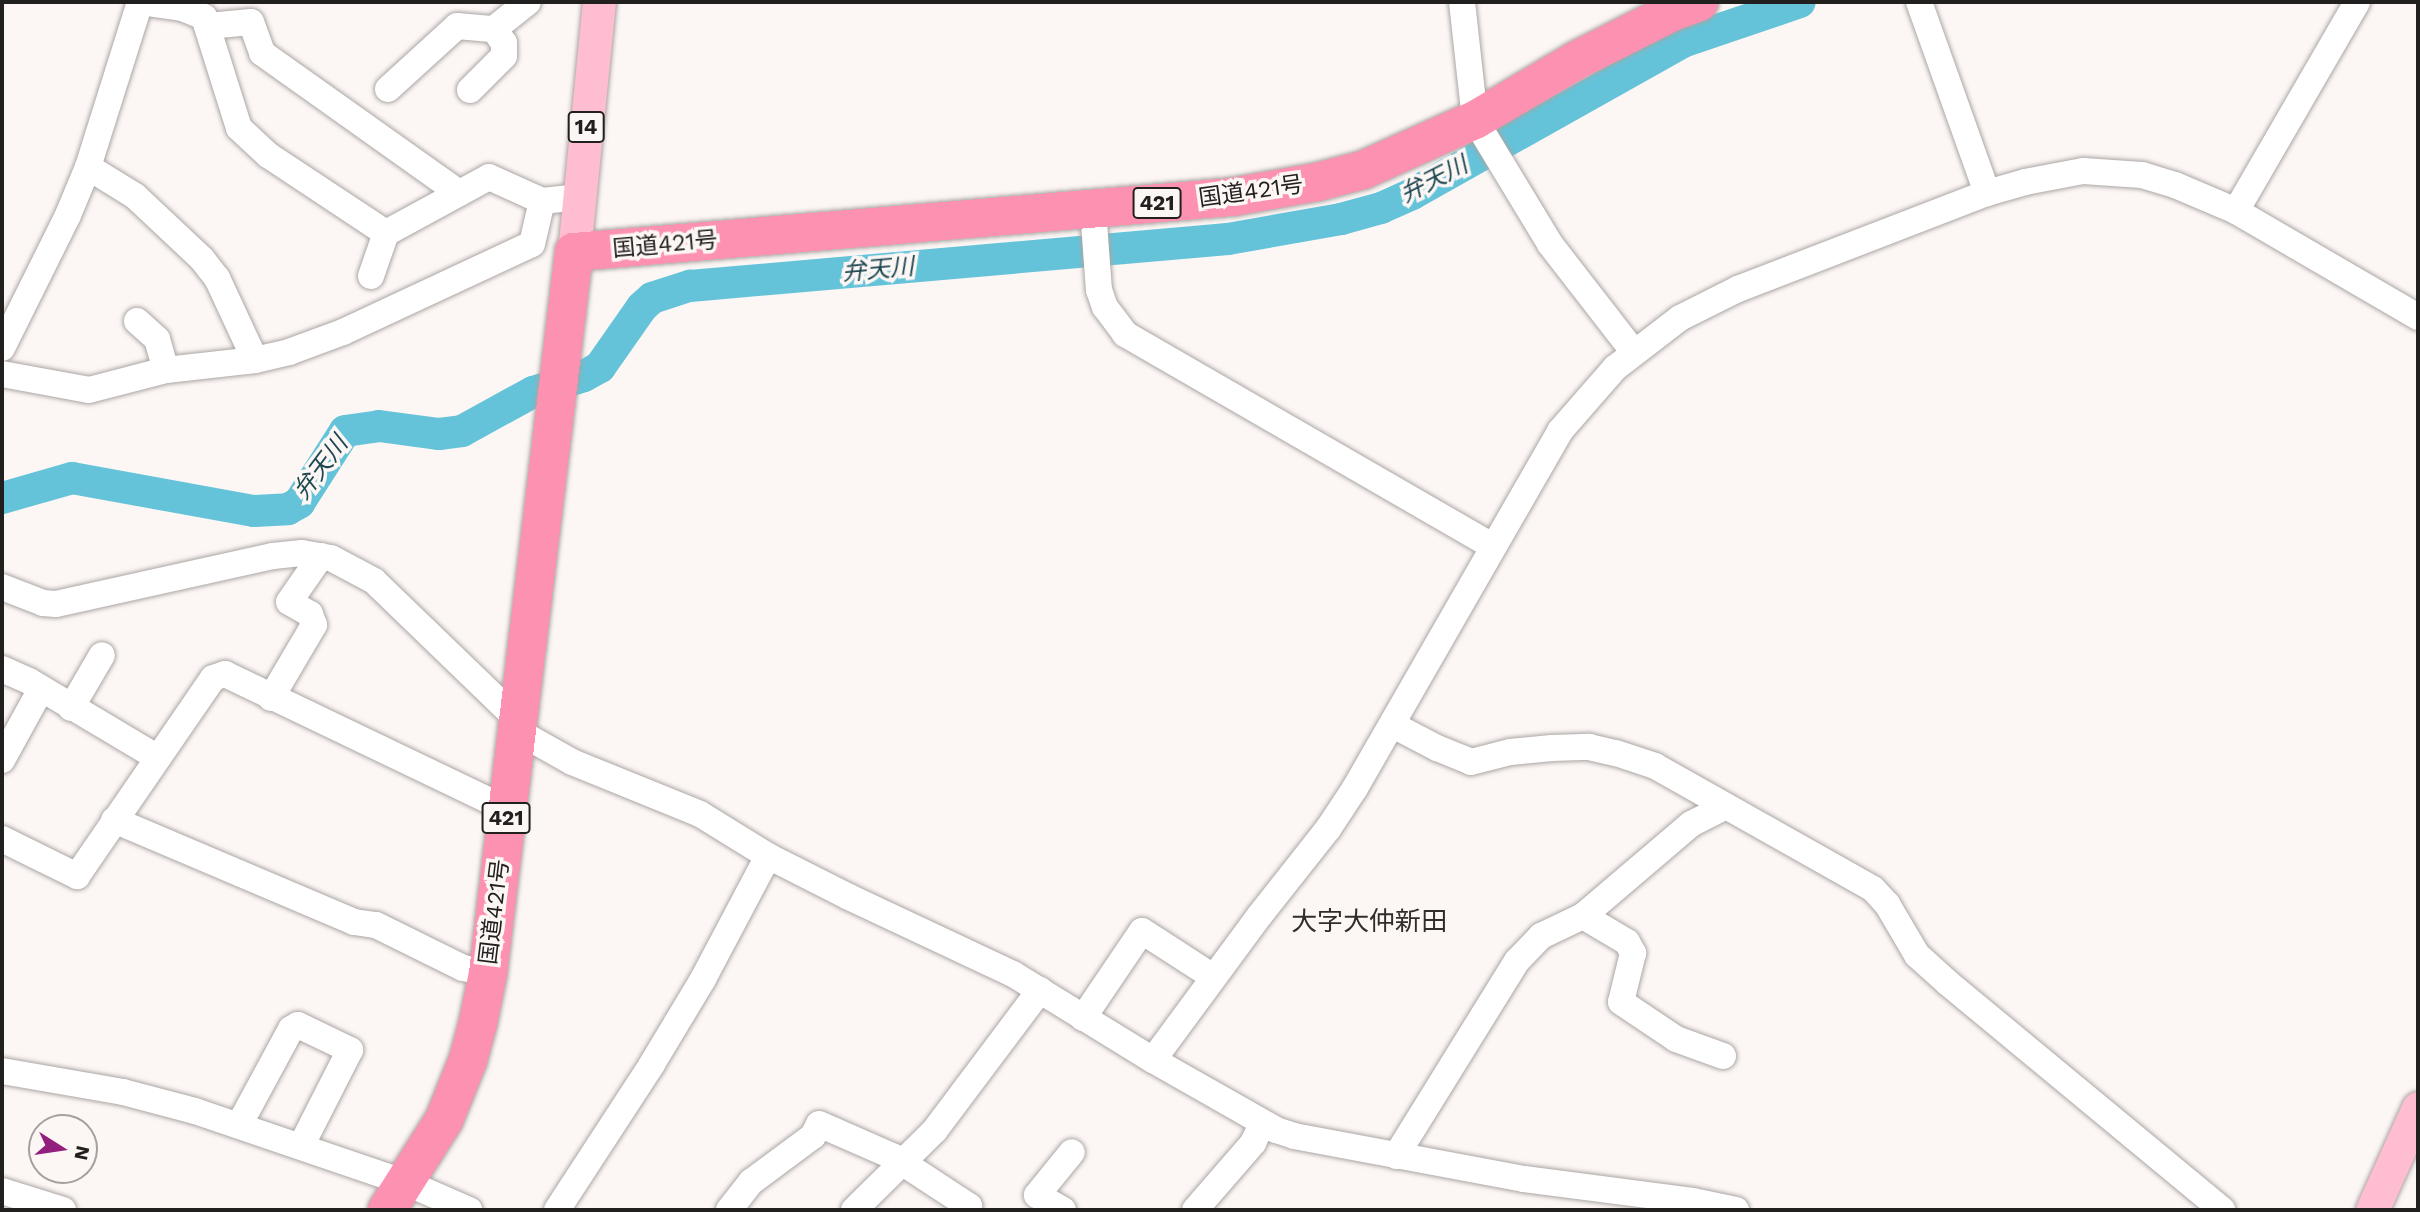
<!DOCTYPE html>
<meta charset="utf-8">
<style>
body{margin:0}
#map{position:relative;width:2420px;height:1212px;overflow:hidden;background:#fcf6f4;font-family:"Work Sans","Noto Sans JP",sans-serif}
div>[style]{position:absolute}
.river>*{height:32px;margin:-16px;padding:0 16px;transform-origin:16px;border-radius:16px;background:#64c3d9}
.roads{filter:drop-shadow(0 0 2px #aba6a4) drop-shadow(0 0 2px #aba6a4)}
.minor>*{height:26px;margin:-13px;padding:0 13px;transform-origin:13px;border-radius:13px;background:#fff}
.major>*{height:33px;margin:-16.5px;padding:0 16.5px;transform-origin:16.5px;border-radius:16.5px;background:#febdd0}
.highway>*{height:38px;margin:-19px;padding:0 19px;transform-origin:19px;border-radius:19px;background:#fd91b1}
span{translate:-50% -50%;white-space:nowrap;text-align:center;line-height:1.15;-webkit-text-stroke:7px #fcf6f4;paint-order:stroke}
.shield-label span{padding:2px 5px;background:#fcf6f4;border:2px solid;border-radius:5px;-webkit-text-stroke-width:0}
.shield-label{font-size:21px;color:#22201f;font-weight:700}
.street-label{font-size:23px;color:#22201f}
.water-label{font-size:24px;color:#1c4751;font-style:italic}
.quarter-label{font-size:26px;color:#312d2b}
.frame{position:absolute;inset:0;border:4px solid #22201f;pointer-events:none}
.north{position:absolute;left:28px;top:1114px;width:70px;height:70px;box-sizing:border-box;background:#fcf6f4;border:2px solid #a5a09f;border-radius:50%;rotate:102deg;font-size:19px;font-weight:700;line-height:28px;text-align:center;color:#22201f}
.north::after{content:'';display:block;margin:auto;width:24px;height:32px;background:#94207e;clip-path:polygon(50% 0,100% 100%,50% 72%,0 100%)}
</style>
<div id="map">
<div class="river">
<i style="left:2px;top:498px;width:73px;rotate:-15.9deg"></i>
<i style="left:72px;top:478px;width:185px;rotate:10.3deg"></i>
<i style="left:254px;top:511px;width:34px;rotate:-3deg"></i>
<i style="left:288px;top:509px;width:13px;rotate:-29deg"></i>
<i style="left:299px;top:503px;width:85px;rotate:-57.4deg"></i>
<i style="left:345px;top:431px;width:34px;rotate:-8deg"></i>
<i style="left:379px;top:426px;width:61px;rotate:7.6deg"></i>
<i style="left:439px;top:434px;width:23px;rotate:-7deg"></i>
<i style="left:462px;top:431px;width:81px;rotate:-28.8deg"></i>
<i style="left:533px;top:392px;width:53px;rotate:-17.4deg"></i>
<i style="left:584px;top:376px;width:18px;rotate:-29deg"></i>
<i style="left:600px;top:367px;width:73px;rotate:-55deg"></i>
<i style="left:642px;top:307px;width:13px;rotate:-42deg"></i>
<i style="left:652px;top:298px;width:40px;rotate:-18deg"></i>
<i style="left:690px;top:286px;width:540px;rotate:-4.99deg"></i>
<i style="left:1228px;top:239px;width:115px;rotate:-10deg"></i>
<i style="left:1341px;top:219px;width:41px;rotate:-15.4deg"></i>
<i style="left:1381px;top:208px;width:34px;rotate:-24deg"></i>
<i style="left:1412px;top:194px;width:313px;rotate:-29.3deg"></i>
<i style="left:1685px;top:41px;width:121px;rotate:-18.7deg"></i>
</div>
<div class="roads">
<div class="minor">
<i style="left:140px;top:2px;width:42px;rotate:8.1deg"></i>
<i style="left:182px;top:8px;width:24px;rotate:22deg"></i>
<i style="left:204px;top:17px;width:116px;rotate:72.5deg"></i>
<i style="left:239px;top:128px;width:40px;rotate:43deg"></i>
<i style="left:268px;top:155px;width:141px;rotate:33.5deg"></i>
<i style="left:386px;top:233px;width:117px;rotate:-28.5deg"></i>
<i style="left:489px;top:177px;width:58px;rotate:24.4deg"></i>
<i style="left:1462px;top:2px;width:119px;rotate:83.7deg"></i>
<i style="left:1475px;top:120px;width:145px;rotate:58.8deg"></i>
<i style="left:1550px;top:244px;width:135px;rotate:52.2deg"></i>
<i style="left:1919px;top:2px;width:203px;rotate:70.4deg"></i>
<i style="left:208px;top:26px;width:43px;rotate:-5.3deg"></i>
<i style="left:251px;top:22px;width:33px;rotate:70deg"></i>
<i style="left:262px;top:53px;width:242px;rotate:35.4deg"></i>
<i style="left:388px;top:89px;width:93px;rotate:-42.4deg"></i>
<i style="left:457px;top:26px;width:37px;rotate:5deg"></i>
<i style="left:494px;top:29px;width:43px;rotate:-38.5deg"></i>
<i style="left:470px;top:90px;width:48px;rotate:-45deg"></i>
<i style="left:504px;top:56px;width:13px;rotate:-90deg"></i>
<i style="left:504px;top:43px;width:17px;rotate:-126deg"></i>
<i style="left:88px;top:167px;width:55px;rotate:31.7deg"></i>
<i style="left:135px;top:196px;width:92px;rotate:43.2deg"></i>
<i style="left:202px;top:259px;width:24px;rotate:52deg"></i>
<i style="left:217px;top:278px;width:90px;rotate:65.1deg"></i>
<i style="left:1093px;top:209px;width:81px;rotate:85.8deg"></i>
<i style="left:1099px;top:290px;width:18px;rotate:71deg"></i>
<i style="left:1105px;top:307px;width:34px;rotate:53deg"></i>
<i style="left:1125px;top:334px;width:424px;rotate:30deg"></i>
<i style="left:2236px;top:211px;width:241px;rotate:-59.9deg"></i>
<i style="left:371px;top:276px;width:46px;rotate:-70.8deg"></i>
<i style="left:137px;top:321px;width:27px;rotate:42deg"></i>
<i style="left:157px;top:339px;width:32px;rotate:74deg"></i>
<i style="left:2px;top:348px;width:148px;rotate:-63.6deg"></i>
<i style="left:68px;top:215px;width:52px;rotate:-67.4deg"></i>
<i style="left:88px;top:167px;width:173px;rotate:-72.5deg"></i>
<i style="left:2px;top:374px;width:88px;rotate:10.4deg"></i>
<i style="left:89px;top:390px;width:80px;rotate:-14.6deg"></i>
<i style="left:166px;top:370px;width:90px;rotate:-6.4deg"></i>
<i style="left:255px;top:360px;width:35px;rotate:-13deg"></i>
<i style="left:289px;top:352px;width:58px;rotate:-20.3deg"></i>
<i style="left:343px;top:332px;width:208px;rotate:-25deg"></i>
<i style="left:532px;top:244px;width:44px;rotate:-76.9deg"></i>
<i style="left:542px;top:201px;width:38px;rotate:-6deg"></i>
<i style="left:2px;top:587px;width:44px;rotate:21.3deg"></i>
<i style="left:43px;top:603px;width:13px;rotate:4deg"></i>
<i style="left:56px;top:604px;width:222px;rotate:-12.5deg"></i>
<i style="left:273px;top:556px;width:29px;rotate:-6deg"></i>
<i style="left:302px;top:553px;width:29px;rotate:10deg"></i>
<i style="left:331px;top:558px;width:49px;rotate:28.1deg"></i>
<i style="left:374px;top:581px;width:200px;rotate:44deg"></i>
<i style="left:2px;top:669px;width:30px;rotate:24deg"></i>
<i style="left:29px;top:681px;width:150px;rotate:30.8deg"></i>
<i style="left:271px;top:698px;width:85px;rotate:-59.5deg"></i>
<i style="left:314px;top:625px;width:12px;rotate:-110deg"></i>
<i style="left:310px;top:614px;width:24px;rotate:-150deg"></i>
<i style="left:289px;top:602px;width:56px;rotate:-55.2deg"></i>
<i style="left:71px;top:708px;width:61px;rotate:-59.7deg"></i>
<i style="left:1393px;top:725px;width:50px;rotate:27.6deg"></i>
<i style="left:1437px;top:748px;width:37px;rotate:22deg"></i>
<i style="left:1471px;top:762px;width:40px;rotate:-14.4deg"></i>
<i style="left:1510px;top:752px;width:42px;rotate:-5.4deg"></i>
<i style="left:1552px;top:748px;width:37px;rotate:-2deg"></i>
<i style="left:1589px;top:747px;width:28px;rotate:13deg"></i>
<i style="left:1616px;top:753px;width:41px;rotate:18.4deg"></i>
<i style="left:1655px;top:766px;width:250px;rotate:29.4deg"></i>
<i style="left:1873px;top:889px;width:21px;rotate:47deg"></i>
<i style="left:1887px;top:904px;width:59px;rotate:59.5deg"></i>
<i style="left:1917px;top:955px;width:42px;rotate:42.1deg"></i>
<i style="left:1948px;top:983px;width:356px;rotate:39.6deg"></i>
<i style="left:517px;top:731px;width:63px;rotate:29.4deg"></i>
<i style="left:572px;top:762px;width:138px;rotate:22.1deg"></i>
<i style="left:700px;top:814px;width:80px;rotate:31.7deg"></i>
<i style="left:768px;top:856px;width:91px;rotate:26.8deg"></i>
<i style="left:849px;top:897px;width:181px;rotate:25.2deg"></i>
<i style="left:1013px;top:974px;width:164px;rotate:31.6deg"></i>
<i style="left:1153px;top:1060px;width:142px;rotate:29.6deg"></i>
<i style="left:1276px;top:1130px;width:19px;rotate:18deg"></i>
<i style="left:1294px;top:1136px;width:234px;rotate:10.6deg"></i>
<i style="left:1524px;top:1179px;width:170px;rotate:7.4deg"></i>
<i style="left:1693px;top:1201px;width:44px;rotate:11.8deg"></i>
<i style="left:2px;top:760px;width:81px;rotate:-61.2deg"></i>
<i style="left:114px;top:820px;width:261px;rotate:23deg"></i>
<i style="left:354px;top:922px;width:22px;rotate:8deg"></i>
<i style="left:376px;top:925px;width:97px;rotate:26.3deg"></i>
<i style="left:463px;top:968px;width:25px;rotate:11deg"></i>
<i style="left:2px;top:839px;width:84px;rotate:26.3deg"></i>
<i style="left:77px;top:876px;width:240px;rotate:-55.5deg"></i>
<i style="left:213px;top:678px;width:13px;rotate:-18deg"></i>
<i style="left:225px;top:674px;width:292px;rotate:25.6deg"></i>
<i style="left:488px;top:800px;width:20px;rotate:11deg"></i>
<i style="left:1583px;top:916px;width:51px;rotate:30.6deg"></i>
<i style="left:1627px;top:942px;width:13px;rotate:61deg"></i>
<i style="left:1633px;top:953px;width:50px;rotate:103.8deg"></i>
<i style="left:1621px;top:1002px;width:66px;rotate:33.9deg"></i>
<i style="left:1676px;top:1039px;width:50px;rotate:19.9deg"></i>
<i style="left:1083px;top:1018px;width:105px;rotate:-55.9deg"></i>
<i style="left:1142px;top:931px;width:85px;rotate:32.9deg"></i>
<i style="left:1153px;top:1060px;width:180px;rotate:-53.6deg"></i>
<i style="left:1260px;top:915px;width:110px;rotate:-51.7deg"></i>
<i style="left:1328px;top:829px;width:49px;rotate:-56.6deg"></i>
<i style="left:1355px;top:788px;width:412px;rotate:-60.1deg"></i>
<i style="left:1560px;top:431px;width:84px;rotate:-48.9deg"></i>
<i style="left:1615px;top:368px;width:82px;rotate:-37.6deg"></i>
<i style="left:1680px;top:318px;width:65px;rotate:-26.6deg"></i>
<i style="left:1738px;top:289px;width:267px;rotate:-21.1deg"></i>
<i style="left:1987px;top:193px;width:40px;rotate:-16deg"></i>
<i style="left:2025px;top:182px;width:59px;rotate:-10.7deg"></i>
<i style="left:2083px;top:171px;width:59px;rotate:3.9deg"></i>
<i style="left:2142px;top:175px;width:34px;rotate:17deg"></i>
<i style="left:2175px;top:185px;width:66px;rotate:23.1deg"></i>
<i style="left:2236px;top:211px;width:211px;rotate:30.2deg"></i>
<i style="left:2px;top:1071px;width:123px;rotate:9.8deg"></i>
<i style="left:123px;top:1092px;width:74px;rotate:14.8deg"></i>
<i style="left:195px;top:1111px;width:224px;rotate:18.8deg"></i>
<i style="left:407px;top:1183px;width:68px;rotate:23.5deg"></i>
<i style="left:242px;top:1126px;width:10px;rotate:-79deg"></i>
<i style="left:244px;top:1116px;width:99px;rotate:-61.6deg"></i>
<i style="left:291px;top:1029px;width:8px;rotate:-30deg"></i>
<i style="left:298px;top:1025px;width:58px;rotate:25.7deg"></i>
<i style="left:350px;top:1050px;width:108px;rotate:117deg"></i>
<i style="left:1396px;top:1156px;width:229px;rotate:-58.2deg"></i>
<i style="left:1517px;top:961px;width:35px;rotate:-46deg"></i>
<i style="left:1541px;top:936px;width:47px;rotate:-25.5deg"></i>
<i style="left:1583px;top:916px;width:142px;rotate:-40.4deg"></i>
<i style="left:1691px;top:824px;width:38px;rotate:-27deg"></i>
<i style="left:2px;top:1191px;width:64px;rotate:17.3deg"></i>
<i style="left:557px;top:1210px;width:174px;rotate:-56.9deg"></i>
<i style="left:652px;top:1064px;width:99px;rotate:-59deg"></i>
<i style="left:703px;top:979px;width:139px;rotate:-62.1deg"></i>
<i style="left:729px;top:1210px;width:36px;rotate:-52deg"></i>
<i style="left:751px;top:1182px;width:77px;rotate:-36.6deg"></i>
<i style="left:813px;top:1136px;width:13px;rotate:-63deg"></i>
<i style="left:819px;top:1124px;width:82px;rotate:23.7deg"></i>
<i style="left:894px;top:1157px;width:90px;rotate:33.2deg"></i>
<i style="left:969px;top:1206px;width:4px;rotate:117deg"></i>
<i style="left:854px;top:1210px;width:114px;rotate:-44.6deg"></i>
<i style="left:935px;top:1130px;width:175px;rotate:-53.1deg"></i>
<i style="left:1063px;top:1210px;width:30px;rotate:-150deg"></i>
<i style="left:1037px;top:1195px;width:55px;rotate:-50.9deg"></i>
<i style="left:1195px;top:1210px;width:89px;rotate:-49.1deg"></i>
<i style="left:1253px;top:1143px;width:21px;rotate:-65deg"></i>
</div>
<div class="major">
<i style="left:574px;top:252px;width:251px;rotate:-84.3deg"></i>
<i style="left:2372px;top:1210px;width:112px;rotate:-65.7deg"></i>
</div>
<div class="highway">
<i style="left:387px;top:1210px;width:107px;rotate:-57.7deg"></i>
<i style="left:444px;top:1120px;width:65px;rotate:-68.2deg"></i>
<i style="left:468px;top:1060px;width:38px;rotate:-75deg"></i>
<i style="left:478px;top:1023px;width:51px;rotate:-78.7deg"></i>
<i style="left:488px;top:973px;width:726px;rotate:-83.2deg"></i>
<i style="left:574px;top:252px;width:660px;rotate:-4.78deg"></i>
<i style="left:1232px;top:197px;width:86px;rotate:-10deg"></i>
<i style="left:1317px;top:182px;width:48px;rotate:-14.6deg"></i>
<i style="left:1363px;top:170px;width:123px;rotate:-24.1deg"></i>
<i style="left:1475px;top:120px;width:118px;rotate:-30.5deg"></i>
<i style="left:1577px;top:60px;width:106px;rotate:-26.8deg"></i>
<i style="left:1672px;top:12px;width:29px;rotate:-20deg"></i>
</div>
</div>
<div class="shield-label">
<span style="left:586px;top:127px">14</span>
<span style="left:1157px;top:203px">421</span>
<span style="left:506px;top:818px">421</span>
</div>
<div class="street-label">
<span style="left:1251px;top:192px;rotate:-8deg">国道421号</span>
<span style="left:665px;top:245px;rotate:-5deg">国道421号</span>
<span style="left:495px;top:912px;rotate:-83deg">国道421号</span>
</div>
<div class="water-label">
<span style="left:1434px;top:180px;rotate:-27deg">弁天川</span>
<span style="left:878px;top:270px;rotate:-5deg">弁天川</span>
<span style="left:321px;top:468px;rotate:-53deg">弁天川</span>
</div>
<div class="quarter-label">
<span style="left:1369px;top:922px">大字大仲新田</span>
</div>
<div class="frame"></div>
<div class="north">N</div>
</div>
